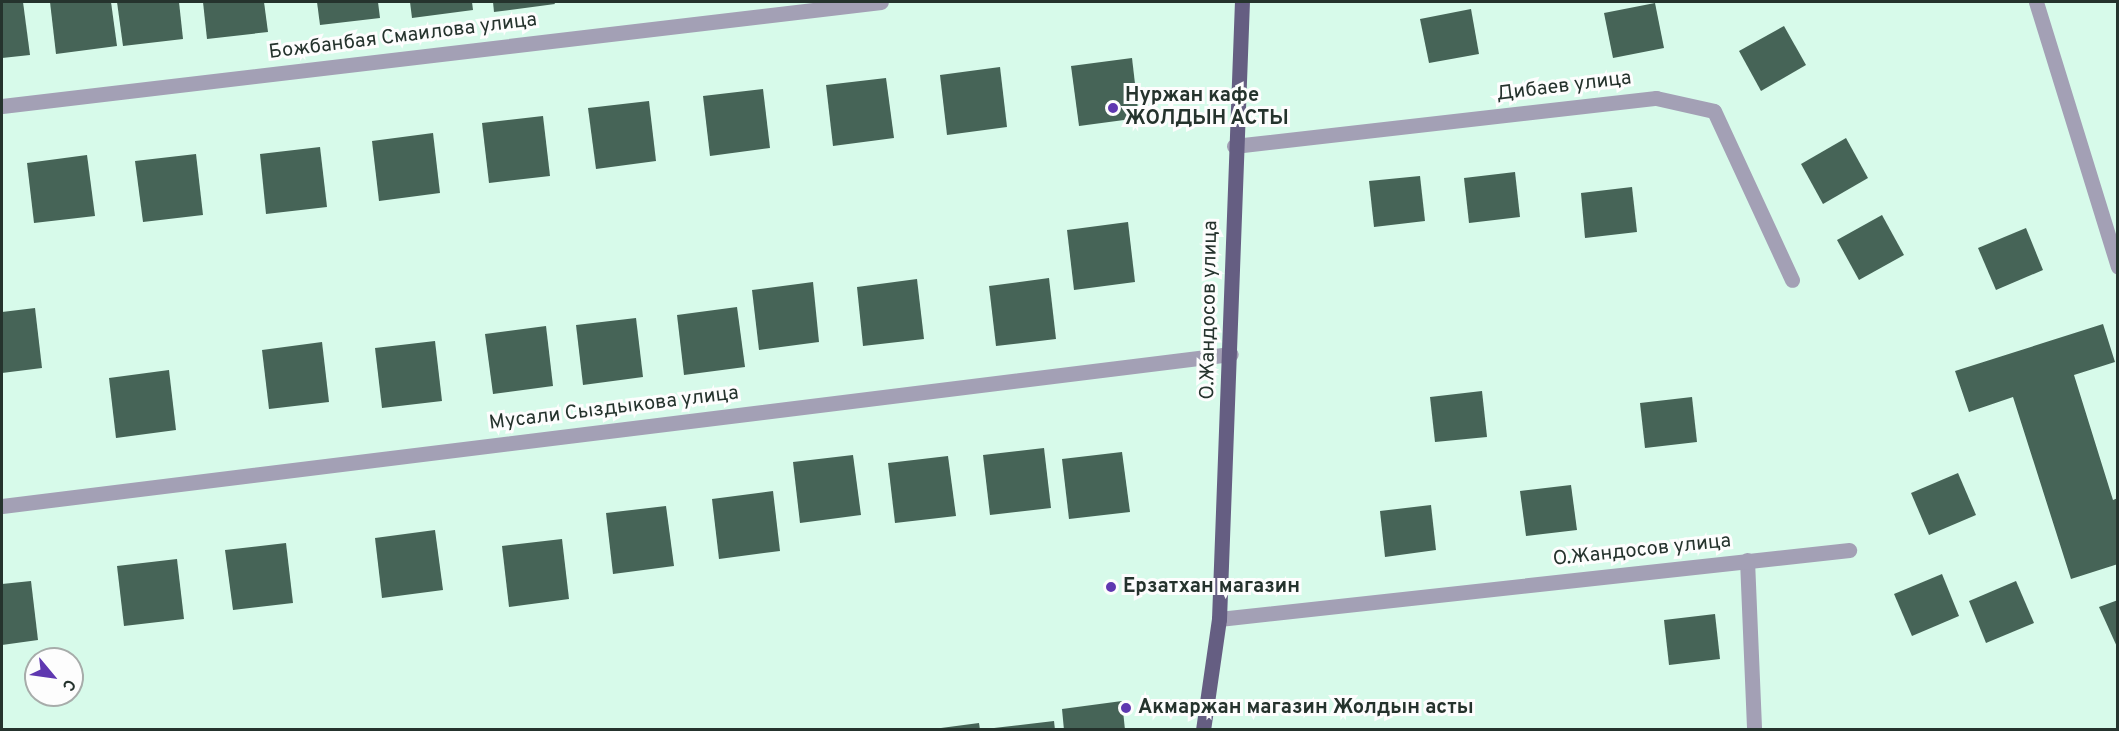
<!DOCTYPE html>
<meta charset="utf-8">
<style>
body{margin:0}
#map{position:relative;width:2119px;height:731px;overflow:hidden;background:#d7faea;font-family:Overpass,sans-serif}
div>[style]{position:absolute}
.building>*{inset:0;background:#466457}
.minor>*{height:15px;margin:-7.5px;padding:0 7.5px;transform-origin:7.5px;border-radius:7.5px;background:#a3a0b5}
.major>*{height:15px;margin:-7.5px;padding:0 7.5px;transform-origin:7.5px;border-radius:7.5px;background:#655e82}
.dots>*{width:16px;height:16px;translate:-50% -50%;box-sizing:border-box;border:3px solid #fdfdfd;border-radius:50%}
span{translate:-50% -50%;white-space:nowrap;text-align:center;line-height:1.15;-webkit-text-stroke:6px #fdfdfd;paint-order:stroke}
.street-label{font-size:20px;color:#25332d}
.poi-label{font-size:20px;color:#25332d;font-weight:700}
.left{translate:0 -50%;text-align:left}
.frame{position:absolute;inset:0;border:3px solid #25332d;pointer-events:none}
.north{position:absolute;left:24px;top:647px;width:60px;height:60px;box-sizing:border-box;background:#fdfdfd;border:2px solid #a7acaa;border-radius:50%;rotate:119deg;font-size:16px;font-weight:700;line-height:24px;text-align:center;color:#25332d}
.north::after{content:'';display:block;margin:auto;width:21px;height:27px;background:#5f38b0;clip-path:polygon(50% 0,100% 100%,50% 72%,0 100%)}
</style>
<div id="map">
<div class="building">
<i style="clip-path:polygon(2px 2px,23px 2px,30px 55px,2px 58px)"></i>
<i style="clip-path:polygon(50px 2px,111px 2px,117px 46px,56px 54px)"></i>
<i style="clip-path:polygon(117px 2px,179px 2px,183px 39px,123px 46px)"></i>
<i style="clip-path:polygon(203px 2px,264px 2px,268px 32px,207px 39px)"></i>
<i style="clip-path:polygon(317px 2px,378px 2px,380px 18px,320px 25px)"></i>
<i style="clip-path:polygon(410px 2px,472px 2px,473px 10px,412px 18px)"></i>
<i style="clip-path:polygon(493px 2px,554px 2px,555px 4px,494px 12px)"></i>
<i style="clip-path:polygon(1655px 3px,1664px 48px,1613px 58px,1604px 13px)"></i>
<i style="clip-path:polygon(1471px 9px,1479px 54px,1429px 63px,1420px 19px)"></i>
<i style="clip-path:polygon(1784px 26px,1806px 65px,1761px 91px,1739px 51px)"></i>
<i style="clip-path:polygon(1132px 58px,1139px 118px,1079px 126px,1071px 66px)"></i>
<i style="clip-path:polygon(1000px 67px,1007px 127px,947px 135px,940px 75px)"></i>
<i style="clip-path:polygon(886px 78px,894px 138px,833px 146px,826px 85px)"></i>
<i style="clip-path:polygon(763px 89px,770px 148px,710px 156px,703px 96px)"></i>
<i style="clip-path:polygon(649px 101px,656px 161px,596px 169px,588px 108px)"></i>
<i style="clip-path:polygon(543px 116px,550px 176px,489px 183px,482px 123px)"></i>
<i style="clip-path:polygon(433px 133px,440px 193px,379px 201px,372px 141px)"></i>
<i style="clip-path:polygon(1846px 138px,1868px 178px,1823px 204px,1801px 164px)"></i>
<i style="clip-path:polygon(320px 147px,327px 207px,266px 214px,260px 154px)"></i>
<i style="clip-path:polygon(196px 154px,203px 215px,143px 222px,135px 161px)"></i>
<i style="clip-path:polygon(87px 155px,95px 216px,34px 223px,27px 163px)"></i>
<i style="clip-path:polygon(1515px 172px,1520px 217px,1469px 223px,1464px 178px)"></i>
<i style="clip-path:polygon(1420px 176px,1425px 221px,1374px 227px,1369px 181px)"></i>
<i style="clip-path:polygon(1632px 187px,1637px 232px,1585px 238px,1581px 193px)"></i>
<i style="clip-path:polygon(1882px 215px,1904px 255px,1859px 280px,1837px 240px)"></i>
<i style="clip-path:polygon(1128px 222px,1135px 282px,1074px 290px,1067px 230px)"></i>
<i style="clip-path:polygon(2026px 228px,2043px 270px,1996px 290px,1978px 248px)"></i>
<i style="clip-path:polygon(1049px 278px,1056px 339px,996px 346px,989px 286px)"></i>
<i style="clip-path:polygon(917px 279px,924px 339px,863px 346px,857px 287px)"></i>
<i style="clip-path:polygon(813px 282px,819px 342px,759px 350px,752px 290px)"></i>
<i style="clip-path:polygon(737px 307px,745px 367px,684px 375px,677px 315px)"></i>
<i style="clip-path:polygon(35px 308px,42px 368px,2px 373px,2px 312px)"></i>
<i style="clip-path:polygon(636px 318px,643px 377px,583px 385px,576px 325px)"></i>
<i style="clip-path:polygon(2103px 324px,2115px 362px,2074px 375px,2113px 500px,2118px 498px,2118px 564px,2071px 579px,2013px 397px,1969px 412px,1955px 371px)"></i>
<i style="clip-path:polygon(546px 326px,553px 386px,493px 394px,485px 334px)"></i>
<i style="clip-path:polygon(435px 341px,442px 401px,382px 408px,375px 348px)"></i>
<i style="clip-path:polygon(322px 342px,329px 402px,269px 409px,262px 350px)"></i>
<i style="clip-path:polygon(169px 370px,176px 430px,116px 438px,109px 378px)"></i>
<i style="clip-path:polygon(1482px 391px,1487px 437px,1435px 442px,1430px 397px)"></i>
<i style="clip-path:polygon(1692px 397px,1697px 442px,1645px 448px,1640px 403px)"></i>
<i style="clip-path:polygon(1044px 448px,1051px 508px,990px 515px,983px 455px)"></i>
<i style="clip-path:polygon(1122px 452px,1130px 512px,1069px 519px,1062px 459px)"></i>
<i style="clip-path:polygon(853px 455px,861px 515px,800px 523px,793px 462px)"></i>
<i style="clip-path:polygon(948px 456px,956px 516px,895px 523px,888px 463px)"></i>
<i style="clip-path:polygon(1958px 473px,1976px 515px,1929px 535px,1911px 493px)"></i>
<i style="clip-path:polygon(1571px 485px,1577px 530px,1526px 536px,1520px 491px)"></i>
<i style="clip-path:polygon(773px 491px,780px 551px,719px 559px,712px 499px)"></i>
<i style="clip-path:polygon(1431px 505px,1436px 550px,1385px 557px,1380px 511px)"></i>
<i style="clip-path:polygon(666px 506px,674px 566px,613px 574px,606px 513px)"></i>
<i style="clip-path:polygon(435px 530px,443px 590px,382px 598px,375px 538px)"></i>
<i style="clip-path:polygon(562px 539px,569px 599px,509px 607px,502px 546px)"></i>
<i style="clip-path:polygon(286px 543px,293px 603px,233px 610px,225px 550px)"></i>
<i style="clip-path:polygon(177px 559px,184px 619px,124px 626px,117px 566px)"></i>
<i style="clip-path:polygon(1942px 574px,1959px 616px,1912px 636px,1894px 594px)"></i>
<i style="clip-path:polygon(31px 581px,38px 640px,2px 645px,2px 584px)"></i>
<i style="clip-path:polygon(2016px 581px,2034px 623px,1986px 643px,1969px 601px)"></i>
<i style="clip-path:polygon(2118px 600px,2118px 649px,2099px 607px)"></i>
<i style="clip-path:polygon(1715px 614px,1720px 659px,1669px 665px,1664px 620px)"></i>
<i style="clip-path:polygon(1122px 701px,1125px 730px,1064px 730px,1062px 709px)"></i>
<i style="clip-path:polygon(1054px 721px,1055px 730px,994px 730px,994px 728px)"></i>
<i style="clip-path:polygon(979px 723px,980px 730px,942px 730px,941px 728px)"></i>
</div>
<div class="minor">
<i style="left:2036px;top:2px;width:277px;rotate:72.8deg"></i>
<i style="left:2px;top:106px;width:885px;rotate:-6.75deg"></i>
<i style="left:1234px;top:146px;width:425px;rotate:-6.5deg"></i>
<i style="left:1656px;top:98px;width:59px;rotate:12.6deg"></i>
<i style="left:1714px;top:111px;width:186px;rotate:65.2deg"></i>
<i style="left:2px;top:506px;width:1238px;rotate:-7.05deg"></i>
<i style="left:1747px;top:560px;width:170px;rotate:87.6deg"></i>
<i style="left:1219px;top:619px;width:634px;rotate:-6.25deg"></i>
</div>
<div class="major">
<i style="left:1203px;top:730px;width:112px;rotate:-81.8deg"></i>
<i style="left:1219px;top:619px;width:617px;rotate:-87.87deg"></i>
</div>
<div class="dots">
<i style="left:1113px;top:108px;background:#5f38b0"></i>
<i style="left:1111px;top:587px;background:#5f38b0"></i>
<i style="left:1126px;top:708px;background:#5f38b0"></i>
</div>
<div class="street-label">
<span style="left:403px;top:37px;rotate:-7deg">Божбанбая Смаилова улица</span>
<span style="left:1564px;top:87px;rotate:-7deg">Дибаев улица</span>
<span style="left:1210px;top:310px;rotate:-89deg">О.Жандосов улица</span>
<span style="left:614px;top:409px;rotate:-7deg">Мусали Сыздыкова улица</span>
<span style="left:1642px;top:551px;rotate:-6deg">О.Жандосов улица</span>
</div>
<div class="poi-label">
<span class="left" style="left:1125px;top:108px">Нуржан кафе<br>ЖОЛДЫН АСТЫ</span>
<span class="left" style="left:1123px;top:587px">Ерзатхан магазин</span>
<span class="left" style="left:1138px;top:708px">Акмаржан магазин Жолдын асты</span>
</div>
<div class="frame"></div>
<div class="north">С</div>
</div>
